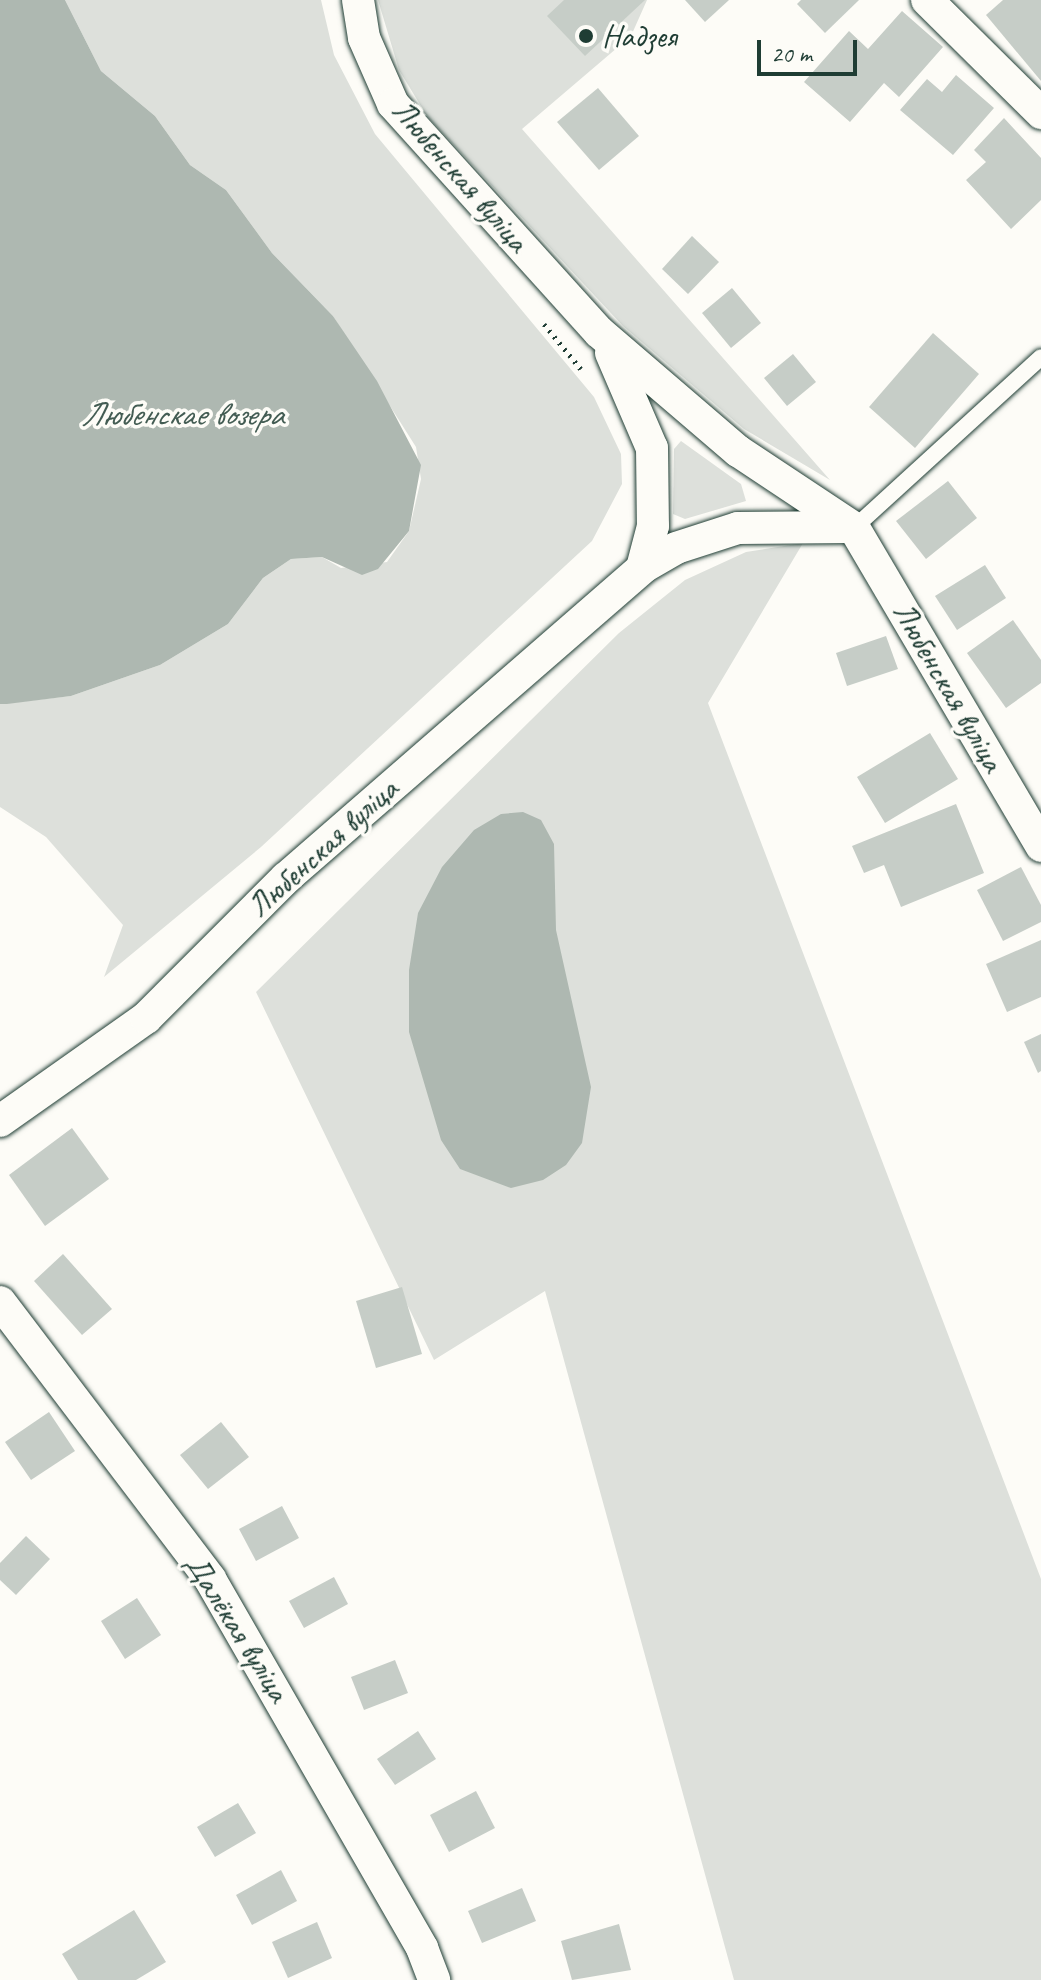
<!DOCTYPE html>
<meta charset="utf-8">
<style>
body{margin:0}
#map{position:relative;width:1041px;height:1980px;overflow:hidden;background:#fdfcf7;font-family:Caveat,sans-serif}
div>[style]{position:absolute}
.green>*{inset:0;background:#dde0db}
.water>*{inset:0;background:#aeb8b1}
.building>*{inset:0;background:#c6cdc7}
.path>*{height:5px;margin-top:-2.5px;transform-origin:0;background:repeating-linear-gradient(90deg,#1f3d34 0 2px,transparent 0 8px)}
.roads{filter:drop-shadow(0 0 2px #1f3d34) drop-shadow(0 0 2px #1f3d34)}
.service>*{height:16px;margin:-8px;padding:0 8px;transform-origin:8px;border-radius:8px;background:#fdfcf7}
.minor>*{height:32px;margin:-16px;padding:0 16px;transform-origin:16px;border-radius:16px;background:#fdfcf7}
.dots>*{width:22px;height:22px;translate:-50% -50%;box-sizing:border-box;border:4px solid #fdfcf7;border-radius:50%}
span{translate:-50% -50%;white-space:nowrap;text-align:center;line-height:1.15;-webkit-text-stroke:7px #fdfcf7;paint-order:stroke}
.poi-label{font-size:32px;color:#1f3d34}
.left{translate:0 -50%;text-align:left}
.street-label{font-size:32px;color:#1f3d34}
.water-label{font-size:34px;color:#435c53;font-style:italic}
.scale{position:absolute;left:757px;top:40px;width:100px;height:36px;box-sizing:border-box;border:4px solid #1f3d34;border-top:0;padding-left:10px;font-size:24px;line-height:28px;white-space:nowrap;color:#1f3d34;-webkit-text-stroke:6px #fdfcf7;paint-order:stroke}
</style>
<div id="map">
<div class="green">
<i style="clip-path:polygon(65px 0,321px 0,334px 55px,375px 134px,594px 397px,621px 454px,622px 484px,592px 541px,261px 847px,104px 977px,123px 925px,46px 837px,0 807px,0 704px,71px 696px,160px 665px,228px 624px,263px 578px,291px 559px,322px 557px,341px 568px,387px 562px,409px 531px,421px 479px,416px 447px,333px 316px,272px 253px,226px 190px,190px 165px,155px 116px,101px 71px)"></i>
<i style="clip-path:polygon(378px 0,647px 0,631px 36px,522px 129px,830px 480px,744px 429px,623px 326px,427px 116px,399px 70px)"></i>
<i style="clip-path:polygon(681px 441px,741px 484px,746px 501px,685px 519px,673px 514px,674px 449px)"></i>
<i style="clip-path:polygon(803px 543px,708px 703px,1041px 1579px,1041px 1980px,734px 1980px,545px 1291px,434px 1360px,256px 992px,619px 633px,685px 580px,746px 552px)"></i>
</div>
<div class="water">
<i style="clip-path:polygon(0 0,65px 0,101px 71px,155px 116px,190px 165px,226px 190px,272px 253px,333px 316px,377px 381px,421px 465px,409px 531px,378px 569px,362px 575px,322px 557px,291px 559px,263px 578px,228px 624px,160px 665px,71px 696px,7px 704px,0 704px)"></i>
<i style="clip-path:polygon(523px 812px,541px 820px,554px 844px,556px 930px,591px 1087px,582px 1143px,566px 1165px,543px 1180px,511px 1188px,460px 1169px,441px 1140px,409px 1032px,409px 970px,418px 913px,442px 867px,474px 830px,501px 814px)"></i>
</div>
<div class="building">
<i style="clip-path:polygon(564px 0,645px 0,585px 56px,547px 16px)"></i>
<i style="clip-path:polygon(685px 0,729px 0,705px 22px)"></i>
<i style="clip-path:polygon(801px 0,859px 0,825px 33px,797px 4px)"></i>
<i style="clip-path:polygon(1003px 0,1041px 0,1041px 81px,986px 15px)"></i>
<i style="clip-path:polygon(902px 11px,943px 47px,899px 97px,884px 83px,850px 122px,804px 82px,849px 31px,868px 49px)"></i>
<i style="clip-path:polygon(956px 75px,994px 108px,953px 155px,900px 110px,927px 79px,942px 92px)"></i>
<i style="clip-path:polygon(598px 88px,639px 136px,599px 170px,557px 122px)"></i>
<i style="clip-path:polygon(1004px 118px,1041px 158px,1041px 200px,1011px 229px,966px 180px,986px 162px,974px 150px)"></i>
<i style="clip-path:polygon(692px 236px,719px 262px,688px 294px,662px 269px)"></i>
<i style="clip-path:polygon(732px 288px,761px 323px,731px 348px,702px 313px)"></i>
<i style="clip-path:polygon(933px 333px,979px 374px,915px 448px,869px 407px)"></i>
<i style="clip-path:polygon(793px 354px,816px 382px,787px 406px,764px 378px)"></i>
<i style="clip-path:polygon(948px 481px,977px 518px,926px 559px,896px 521px)"></i>
<i style="clip-path:polygon(985px 565px,1006px 598px,957px 630px,935px 596px)"></i>
<i style="clip-path:polygon(1013px 620px,1041px 660px,1041px 683px,1006px 708px,967px 653px)"></i>
<i style="clip-path:polygon(886px 636px,898px 669px,847px 686px,836px 653px)"></i>
<i style="clip-path:polygon(930px 733px,958px 779px,885px 823px,857px 777px)"></i>
<i style="clip-path:polygon(956px 804px,984px 873px,901px 907px,884px 865px,864px 873px,852px 846px)"></i>
<i style="clip-path:polygon(1021px 867px,1041px 905px,1041px 922px,1003px 941px,977px 890px)"></i>
<i style="clip-path:polygon(1041px 940px,1041px 997px,1007px 1012px,986px 964px)"></i>
<i style="clip-path:polygon(1041px 1034px,1041px 1071px,1038px 1073px,1024px 1042px)"></i>
<i style="clip-path:polygon(72px 1128px,109px 1179px,45px 1226px,9px 1175px)"></i>
<i style="clip-path:polygon(63px 1254px,112px 1309px,82px 1335px,34px 1281px)"></i>
<i style="clip-path:polygon(402px 1287px,422px 1354px,376px 1368px,356px 1301px)"></i>
<i style="clip-path:polygon(49px 1412px,75px 1451px,31px 1480px,5px 1442px)"></i>
<i style="clip-path:polygon(221px 1422px,249px 1457px,208px 1489px,180px 1455px)"></i>
<i style="clip-path:polygon(282px 1506px,299px 1538px,256px 1561px,239px 1529px)"></i>
<i style="clip-path:polygon(26px 1536px,50px 1559px,16px 1595px,0 1580px,0 1563px)"></i>
<i style="clip-path:polygon(334px 1577px,348px 1604px,304px 1628px,289px 1601px)"></i>
<i style="clip-path:polygon(137px 1598px,161px 1635px,125px 1659px,101px 1621px)"></i>
<i style="clip-path:polygon(395px 1660px,408px 1693px,364px 1710px,351px 1677px)"></i>
<i style="clip-path:polygon(418px 1731px,436px 1759px,395px 1785px,377px 1759px)"></i>
<i style="clip-path:polygon(476px 1791px,495px 1828px,449px 1852px,430px 1815px)"></i>
<i style="clip-path:polygon(238px 1803px,256px 1833px,215px 1857px,197px 1827px)"></i>
<i style="clip-path:polygon(281px 1870px,297px 1901px,252px 1925px,236px 1895px)"></i>
<i style="clip-path:polygon(522px 1888px,536px 1921px,482px 1943px,468px 1911px)"></i>
<i style="clip-path:polygon(134px 1910px,166px 1962px,136px 1980px,78px 1980px,62px 1954px)"></i>
<i style="clip-path:polygon(317px 1922px,332px 1958px,288px 1978px,272px 1942px)"></i>
<i style="clip-path:polygon(619px 1924px,631px 1970px,572px 1980px,561px 1941px)"></i>
</div>
<div class="path">
<i style="left:544px;top:324px;width:58px;rotate:50.6deg"></i>
</div>
<div class="roads">
<div class="service">
<i style="left:854px;top:528px;width:253px;rotate:-42.4deg"></i>
</div>
<div class="minor">
<i style="left:358px;top:0;width:38px;rotate:81deg"></i>
<i style="left:364px;top:38px;width:72px;rotate:66.3deg"></i>
<i style="left:393px;top:104px;width:307px;rotate:47.9deg"></i>
<i style="left:599px;top:332px;width:183px;rotate:40.6deg"></i>
<i style="left:738px;top:451px;width:139px;rotate:33.6deg"></i>
<i style="left:854px;top:528px;width:369px;rotate:59.5deg"></i>
<i style="left:927px;top:0;width:161px;rotate:44.7deg"></i>
<i style="left:611px;top:353px;width:103px;rotate:66.7deg"></i>
<i style="left:652px;top:448px;width:78px;rotate:89.3deg"></i>
<i style="left:653px;top:526px;width:43px;rotate:104.7deg"></i>
<i style="left:0;top:1121px;width:179px;rotate:-35.2deg"></i>
<i style="left:146px;top:1018px;width:198px;rotate:-45deg"></i>
<i style="left:286px;top:878px;width:472px;rotate:-41deg"></i>
<i style="left:642px;top:568px;width:39px;rotate:-30deg"></i>
<i style="left:676px;top:548px;width:65px;rotate:-17.9deg"></i>
<i style="left:738px;top:528px;width:110px;rotate:-0.5deg"></i>
<i style="left:0;top:1302px;width:348px;rotate:52.8deg"></i>
<i style="left:210px;top:1579px;width:426px;rotate:60.1deg"></i>
<i style="left:422px;top:1948px;width:34px;rotate:69deg"></i>
</div>
</div>
<div class="dots">
<i style="left:586px;top:36px;background:#1f3d34"></i>
</div>
<div class="poi-label">
<span class="left" style="left:602px;top:36px">Надзея</span>
</div>
<div class="street-label">
<span style="left:460px;top:176px;rotate:49deg">Любенская вуліца</span>
<span style="left:948px;top:687px;rotate:60deg">Любенская вуліца</span>
<span style="left:323px;top:848px;rotate:-42deg">Любенская вуліца</span>
<span style="left:237px;top:1628px;rotate:58deg">Далёкая вуліца</span>
</div>
<div class="water-label">
<span style="left:182px;top:414px">Любенскае возера</span>
</div>
<div class="scale">20 m</div>
</div>
